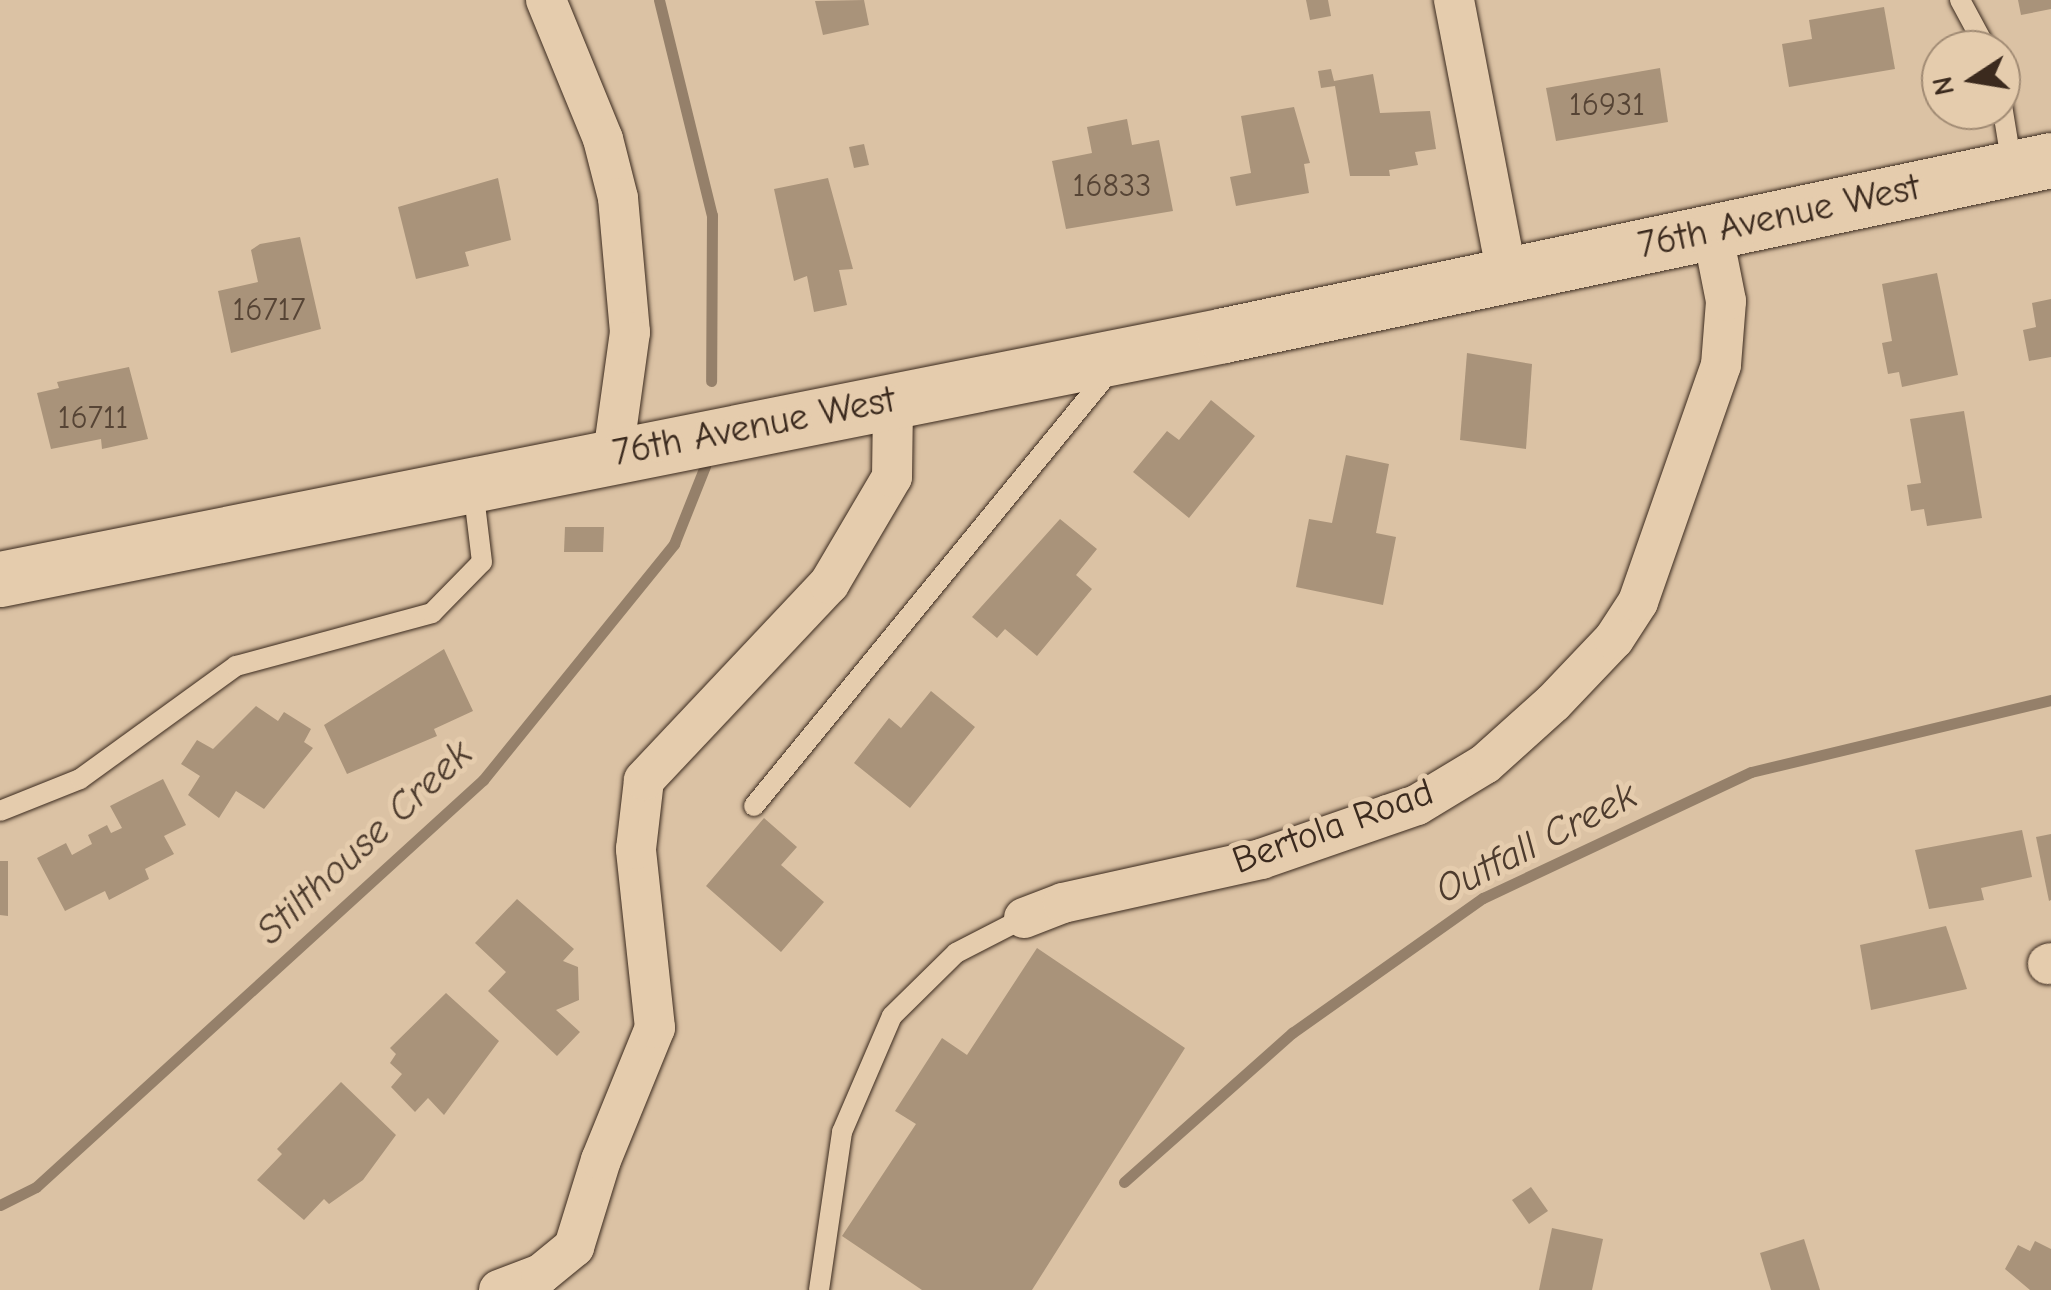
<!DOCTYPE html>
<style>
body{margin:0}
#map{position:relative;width:2051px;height:1290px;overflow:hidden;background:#dbc2a4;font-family:"Comic Neue",sans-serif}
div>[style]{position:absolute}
.stream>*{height:11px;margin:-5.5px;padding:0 5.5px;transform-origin:5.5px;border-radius:5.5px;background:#95806a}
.building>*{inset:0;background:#a9937a}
.roads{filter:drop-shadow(0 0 2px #3b2a1e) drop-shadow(0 0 2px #3b2a1e)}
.lane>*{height:20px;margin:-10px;padding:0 10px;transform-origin:10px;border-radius:10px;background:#e5ccad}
.street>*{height:40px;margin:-20px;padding:0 20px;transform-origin:20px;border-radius:20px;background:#e5ccad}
.secondary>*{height:55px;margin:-27.5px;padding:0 27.5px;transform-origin:27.5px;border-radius:27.5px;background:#e5ccad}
span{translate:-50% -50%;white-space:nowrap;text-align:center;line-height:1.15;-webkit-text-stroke:10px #e5ccad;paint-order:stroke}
.number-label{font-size:32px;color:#564435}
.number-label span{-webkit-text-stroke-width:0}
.street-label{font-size:38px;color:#3b2a1e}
.water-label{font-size:40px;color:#4d3b2d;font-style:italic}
.north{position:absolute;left:1921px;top:30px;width:100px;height:100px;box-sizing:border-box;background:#e5ccad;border:2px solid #a18b74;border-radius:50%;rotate:258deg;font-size:28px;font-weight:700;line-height:40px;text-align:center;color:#3b2a1e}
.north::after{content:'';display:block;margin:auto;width:35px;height:45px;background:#3b2a1e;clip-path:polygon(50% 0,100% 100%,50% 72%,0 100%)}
</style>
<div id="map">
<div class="stream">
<i style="left:659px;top:0;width:221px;rotate:76.2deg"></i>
<i style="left:712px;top:215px;width:166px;rotate:90.3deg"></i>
<i style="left:1124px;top:1182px;width:225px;rotate:-41.6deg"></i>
<i style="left:1292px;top:1033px;width:234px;rotate:-35.3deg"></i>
<i style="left:1483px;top:898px;width:296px;rotate:-25.2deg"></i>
<i style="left:1751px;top:772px;width:309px;rotate:-13.5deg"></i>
<i style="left:0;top:1205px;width:40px;rotate:-26.6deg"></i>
<i style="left:36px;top:1187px;width:605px;rotate:-42.32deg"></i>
<i style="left:483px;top:780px;width:304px;rotate:-51deg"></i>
<i style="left:674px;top:544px;width:84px;rotate:-68.3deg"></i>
</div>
<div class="building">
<i style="clip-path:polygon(864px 0,869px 25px,823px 35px,815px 1px)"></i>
<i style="clip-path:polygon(1306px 0,1328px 0,1331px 16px,1310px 20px)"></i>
<i style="clip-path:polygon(2018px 0,2051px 0,2051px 9px,2021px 15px)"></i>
<i style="clip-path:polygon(1884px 7px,1895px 69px,1789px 87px,1782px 44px,1812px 39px,1809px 20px)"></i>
<i style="clip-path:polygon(1660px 68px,1668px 122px,1556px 141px,1546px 88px)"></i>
<i style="clip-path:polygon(1331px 69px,1334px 81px,1373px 74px,1380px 113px,1430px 111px,1436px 149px,1415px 152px,1418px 165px,1389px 170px,1390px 176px,1350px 176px,1335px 86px,1321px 88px,1318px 71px)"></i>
<i style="clip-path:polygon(1294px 107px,1310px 163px,1304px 164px,1309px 193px,1236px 206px,1230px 177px,1251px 173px,1241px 116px)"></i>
<i style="clip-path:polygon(1127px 119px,1132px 145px,1159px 140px,1173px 211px,1066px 229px,1052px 161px,1092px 153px,1087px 127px)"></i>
<i style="clip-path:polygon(864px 144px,869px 165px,854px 168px,849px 147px)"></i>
<i style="clip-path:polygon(498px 178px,511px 240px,465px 252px,469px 266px,416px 279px,398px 207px)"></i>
<i style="clip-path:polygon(828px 178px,853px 269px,839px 270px,847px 305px,814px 312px,807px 276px,794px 281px,774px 189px)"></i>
<i style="clip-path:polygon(300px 237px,321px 329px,231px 353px,218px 291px,258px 282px,251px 250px,260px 244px)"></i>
<i style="clip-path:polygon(1937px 273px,1958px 375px,1902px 387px,1899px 372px,1888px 374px,1882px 343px,1892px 341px,1882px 284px)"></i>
<i style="clip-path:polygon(2051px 299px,2051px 357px,2029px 361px,2023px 330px,2036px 327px,2032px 303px)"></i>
<i style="clip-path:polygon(1467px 353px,1532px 364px,1526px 449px,1460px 440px)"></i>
<i style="clip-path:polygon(129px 367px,148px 439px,102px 449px,101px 439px,51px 449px,37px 393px,59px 388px,57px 382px)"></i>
<i style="clip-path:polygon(1211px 400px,1255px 436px,1189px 518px,1133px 472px,1167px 431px,1179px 440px)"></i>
<i style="clip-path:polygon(1964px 411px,1982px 518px,1927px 526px,1924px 509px,1911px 511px,1907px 485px,1921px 483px,1910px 419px)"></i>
<i style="clip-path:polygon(1346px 455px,1389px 464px,1376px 533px,1396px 537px,1383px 605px,1296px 587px,1309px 519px,1332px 523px)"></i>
<i style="clip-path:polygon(1060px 519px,1097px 549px,1076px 575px,1092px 589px,1037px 656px,1005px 629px,997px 638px,972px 617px)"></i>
<i style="clip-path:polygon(565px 527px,604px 527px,603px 552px,564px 552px)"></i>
<i style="clip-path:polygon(444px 649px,473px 711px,434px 729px,437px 736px,347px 774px,324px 725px)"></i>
<i style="clip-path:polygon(931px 691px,975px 727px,910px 808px,854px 763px,889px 718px,901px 728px)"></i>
<i style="clip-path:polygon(256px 706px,278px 721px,284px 712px,311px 729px,304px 742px,313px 748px,264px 809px,236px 791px,219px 818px,188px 795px,200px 776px,181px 764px,197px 740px,213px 749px)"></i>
<i style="clip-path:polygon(163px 779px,186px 825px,164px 836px,174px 854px,145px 869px,149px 879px,109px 900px,105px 891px,65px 911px,37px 858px,66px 843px,72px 855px,92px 844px,88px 835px,107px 825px,111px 833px,122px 828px,110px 806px)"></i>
<i style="clip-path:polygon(764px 818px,797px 847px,781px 865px,824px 902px,781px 952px,706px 886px)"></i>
<i style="clip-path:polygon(2022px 830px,2032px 877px,1981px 888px,1984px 900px,1929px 909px,1915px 850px)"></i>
<i style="clip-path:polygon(2051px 834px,2051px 900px,2049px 901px,2036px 837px)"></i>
<i style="clip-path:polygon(0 861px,8px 861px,8px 916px,0 915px)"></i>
<i style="clip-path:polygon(517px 899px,574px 949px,563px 961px,578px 967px,579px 1000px,556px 1010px,580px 1032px,557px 1056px,488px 991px,506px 972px,475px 943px)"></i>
<i style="clip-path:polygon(1946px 926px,1967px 989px,1871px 1010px,1860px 945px)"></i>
<i style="clip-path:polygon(1037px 948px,1185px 1048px,1032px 1290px,922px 1290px,842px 1236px,916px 1124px,895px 1111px,942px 1038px,967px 1055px)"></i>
<i style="clip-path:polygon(446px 993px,499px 1041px,444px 1115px,428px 1098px,415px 1112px,391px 1087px,402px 1074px,390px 1063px,396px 1054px,390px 1048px)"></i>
<i style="clip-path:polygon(341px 1082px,396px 1135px,363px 1180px,329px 1204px,324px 1199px,304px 1220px,257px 1180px,282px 1154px,277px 1149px)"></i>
<i style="clip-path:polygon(1531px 1187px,1548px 1211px,1529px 1224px,1512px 1200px)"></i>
<i style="clip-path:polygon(1552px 1228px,1603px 1239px,1592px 1290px,1539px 1290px)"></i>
<i style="clip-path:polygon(1804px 1239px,1820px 1290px,1771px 1290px,1760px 1253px)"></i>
<i style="clip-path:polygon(2035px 1241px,2051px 1249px,2051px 1290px,2030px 1290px,2005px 1269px,2018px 1245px,2030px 1251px)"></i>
</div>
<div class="roads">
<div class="lane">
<i style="left:1960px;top:0;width:57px;rotate:61.6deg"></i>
<i style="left:2001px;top:99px;width:68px;rotate:80.7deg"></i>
<i style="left:754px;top:806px;width:562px;rotate:-50.7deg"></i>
<i style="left:0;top:811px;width:86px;rotate:-21.8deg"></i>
<i style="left:80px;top:779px;width:193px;rotate:-35.9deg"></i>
<i style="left:236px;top:666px;width:203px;rotate:-15.1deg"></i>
<i style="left:432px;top:613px;width:71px;rotate:-45.6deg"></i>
<i style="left:482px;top:562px;width:75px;rotate:-96.9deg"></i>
<i style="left:819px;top:1290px;width:160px;rotate:-81.7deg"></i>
<i style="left:842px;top:1132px;width:126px;rotate:-66.7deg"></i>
<i style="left:892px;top:1016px;width:90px;rotate:-44.5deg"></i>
<i style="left:956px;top:953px;width:76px;rotate:-27.2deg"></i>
</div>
<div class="street">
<i style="left:546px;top:0;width:150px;rotate:67.7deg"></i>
<i style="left:603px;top:139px;width:61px;rotate:75.7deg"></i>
<i style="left:618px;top:198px;width:135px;rotate:84.9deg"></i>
<i style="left:630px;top:332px;width:123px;rotate:97.9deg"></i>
<i style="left:1454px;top:0;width:280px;rotate:79.1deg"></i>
<i style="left:1024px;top:918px;width:42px;rotate:-21deg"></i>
<i style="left:1063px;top:903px;width:203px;rotate:-12.5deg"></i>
<i style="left:1261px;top:859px;width:165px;rotate:-19.1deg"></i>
<i style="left:1417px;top:805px;width:79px;rotate:-31.1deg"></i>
<i style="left:1485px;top:764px;width:91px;rotate:-41.9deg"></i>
<i style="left:1553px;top:703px;width:88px;rotate:-46.4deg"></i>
<i style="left:1614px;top:639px;width:44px;rotate:-57deg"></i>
<i style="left:1638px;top:602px;width:251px;rotate:-70.7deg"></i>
<i style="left:1721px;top:365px;width:64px;rotate:-85.5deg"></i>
<i style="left:1726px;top:301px;width:72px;rotate:-101.2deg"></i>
<i style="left:2048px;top:964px;width:3px;rotate:-18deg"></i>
<i style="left:499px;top:1290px;width:45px;rotate:-20.9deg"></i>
<i style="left:541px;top:1274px;width:43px;rotate:-39.3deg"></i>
<i style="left:574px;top:1247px;width:91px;rotate:-72.8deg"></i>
<i style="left:601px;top:1160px;width:143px;rotate:-67.8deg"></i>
<i style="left:655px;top:1028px;width:180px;rotate:-96.1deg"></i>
<i style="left:636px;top:849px;width:69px;rotate:-83.4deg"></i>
<i style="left:644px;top:780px;width:270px;rotate:-46.7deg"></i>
<i style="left:829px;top:584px;width:124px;rotate:-59.5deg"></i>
<i style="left:892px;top:477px;width:76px;rotate:-89.2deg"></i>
</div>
<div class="secondary">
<i style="left:0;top:579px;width:1248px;rotate:-11.27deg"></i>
<i style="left:1224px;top:335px;width:845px;rotate:-11.95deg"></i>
</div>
</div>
<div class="number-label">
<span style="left:1607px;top:105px">16931</span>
<span style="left:1112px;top:186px">16833</span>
<span style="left:269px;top:310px">16717</span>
<span style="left:93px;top:418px">16711</span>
</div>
<div class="street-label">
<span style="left:1779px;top:217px;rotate:-12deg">76th Avenue West</span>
<span style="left:754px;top:427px;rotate:-11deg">76th Avenue West</span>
<span style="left:1333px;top:827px;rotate:-20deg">Bertola Road</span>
</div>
<div class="water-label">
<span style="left:364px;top:842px;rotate:-43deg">Stilthouse Creek</span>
<span style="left:1536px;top:842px;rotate:-27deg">Outfall Creek</span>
</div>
<div class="north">N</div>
</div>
